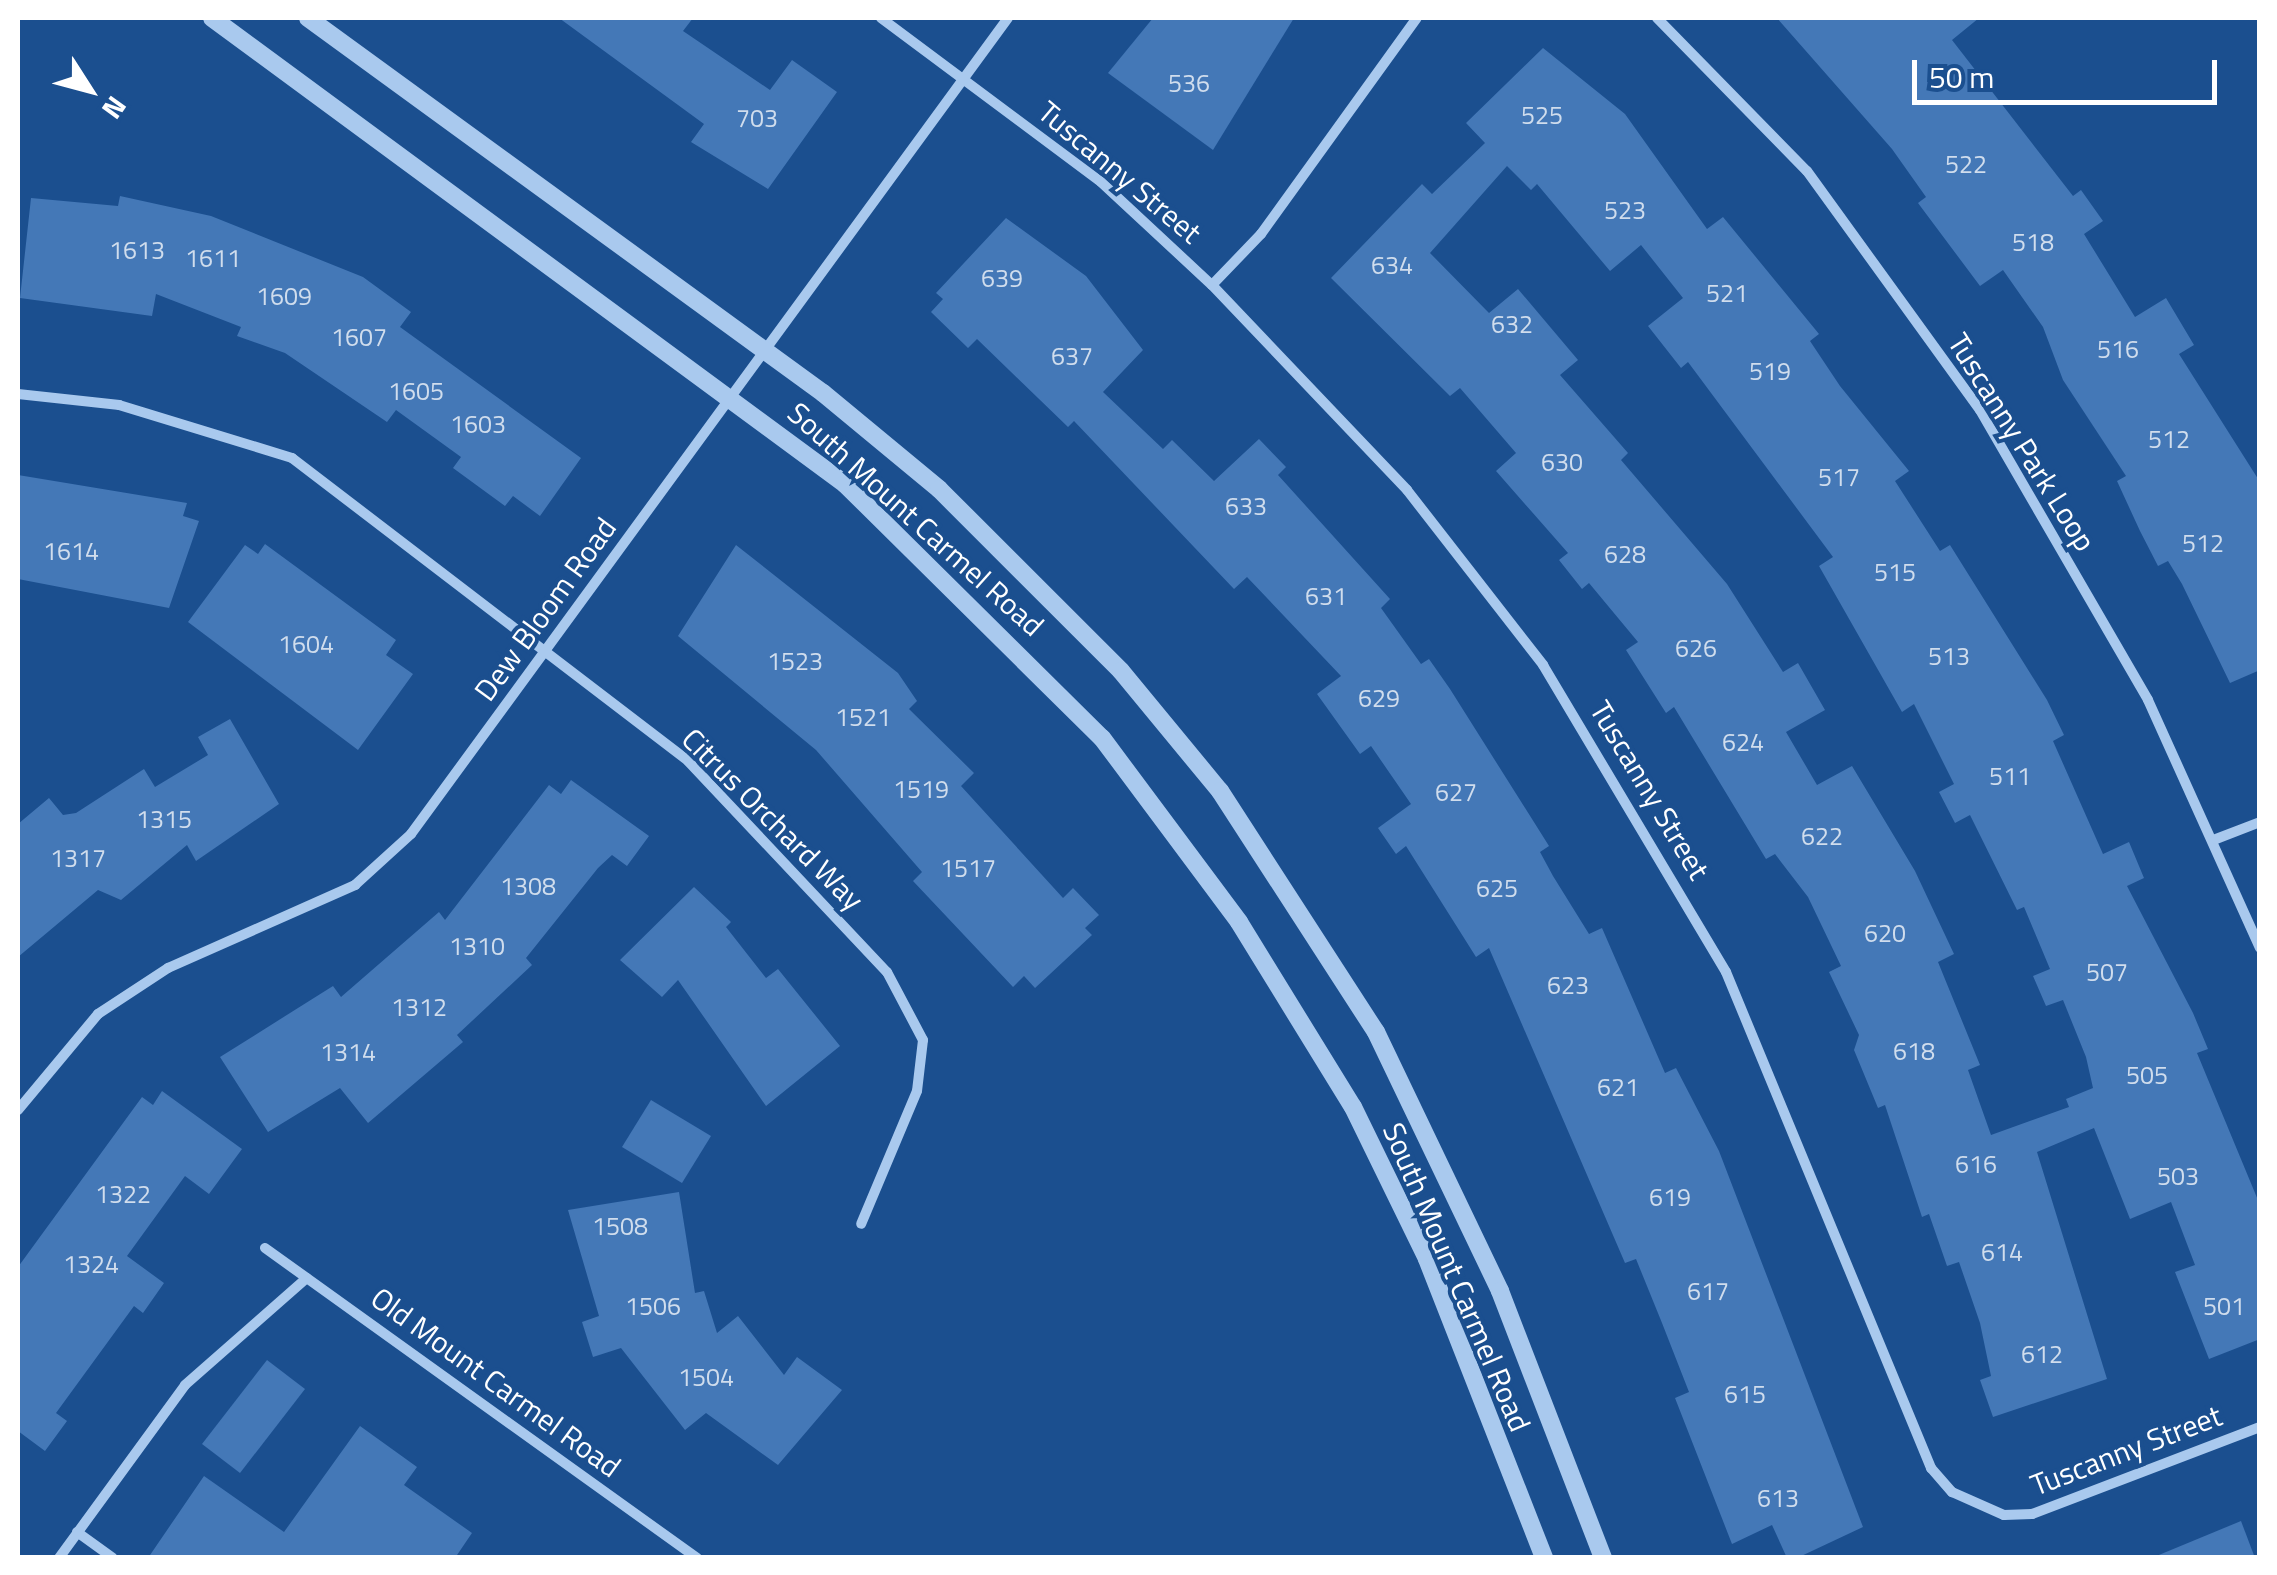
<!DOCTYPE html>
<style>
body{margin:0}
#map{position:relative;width:2277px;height:1575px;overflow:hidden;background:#1b4f8f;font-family:"Titillium Web",sans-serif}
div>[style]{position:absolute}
.building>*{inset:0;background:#4478b7}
.minor>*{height:10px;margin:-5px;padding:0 5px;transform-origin:5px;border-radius:5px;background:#a9c9ee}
.tertiary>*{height:18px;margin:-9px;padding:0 9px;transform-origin:9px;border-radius:9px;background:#a9c9ee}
span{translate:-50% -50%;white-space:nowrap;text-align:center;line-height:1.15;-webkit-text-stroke:8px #1b4f8f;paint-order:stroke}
.number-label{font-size:25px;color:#d0dded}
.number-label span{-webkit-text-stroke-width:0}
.street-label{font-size:30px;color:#fff}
.frame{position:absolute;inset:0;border:20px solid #fff;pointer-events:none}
.north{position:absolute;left:40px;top:40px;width:100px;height:100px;-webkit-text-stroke:8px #1b4f8f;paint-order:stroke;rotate:126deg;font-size:28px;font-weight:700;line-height:40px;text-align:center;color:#fff}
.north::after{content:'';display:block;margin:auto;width:35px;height:45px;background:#fff;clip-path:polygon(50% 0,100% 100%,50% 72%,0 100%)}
.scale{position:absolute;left:1912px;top:60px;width:305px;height:45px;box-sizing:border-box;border:5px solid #fff;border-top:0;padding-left:12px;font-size:30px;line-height:35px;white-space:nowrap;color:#fff;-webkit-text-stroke:8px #1b4f8f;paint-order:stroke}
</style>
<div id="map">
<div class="building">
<i style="clip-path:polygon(559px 18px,693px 18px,683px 31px,770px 90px,792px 60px,837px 92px,768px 189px,691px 142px,704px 124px)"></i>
<i style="clip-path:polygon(1153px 18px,1294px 18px,1213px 150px,1108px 73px)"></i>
<i style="clip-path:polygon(1777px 18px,1979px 18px,1952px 40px,2073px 196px,2081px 190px,2103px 221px,2084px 234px,2135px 317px,2166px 298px,2194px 345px,2179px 354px,2260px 482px,2260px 670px,2230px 683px,2182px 584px,2168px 561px,2158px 566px,2140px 531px,2117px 481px,2126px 476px,2063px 380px,2043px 327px,2003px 270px,1980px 286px,1918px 203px,1926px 197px,1892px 149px)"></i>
<i style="clip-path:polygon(evenodd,1543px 48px,1625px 114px,1707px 229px,1723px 217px,1819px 334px,1810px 341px,1840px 386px,1909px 471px,1895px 481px,1940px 551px,1950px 545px,2047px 700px,2064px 735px,2053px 741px,2103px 854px,2129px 842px,2144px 878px,2127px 886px,2193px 1013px,2208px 1049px,2197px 1053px,2260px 1205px,2260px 1339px,2209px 1359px,2175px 1272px,2195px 1265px,2171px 1202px,2130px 1219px,2094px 1128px,2037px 1152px,2107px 1379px,1993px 1417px,1980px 1380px,1991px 1376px,1980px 1323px,1959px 1262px,1947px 1266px,1929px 1214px,1922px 1217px,1885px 1105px,1878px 1108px,1854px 1050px,1859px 1035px,1829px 972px,1841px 966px,1808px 897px,1775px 854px,1766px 859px,1674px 707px,1666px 713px,1626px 650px,1638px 642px,1589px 583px,1582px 589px,1559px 560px,1568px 553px,1496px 471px,1516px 453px,1460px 388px,1450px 396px,1331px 278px,1422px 184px,1432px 194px,1485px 143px,1466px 123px,1543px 48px,1507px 166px,1531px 190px,1537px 184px,1610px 271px,1641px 245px,1683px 298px,1648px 326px,1681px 368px,1688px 362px,1833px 557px,1819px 566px,1902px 712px,1914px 704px,1954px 784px,1939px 792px,1955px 823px,1970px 815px,2017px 910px,2024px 907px,2050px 969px,2033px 976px,2046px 1006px,2063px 1000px,2086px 1057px,2093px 1088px,2066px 1099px,2069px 1107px,1991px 1135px,1968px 1070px,1980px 1065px,1938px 962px,1954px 954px,1915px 871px,1852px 766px,1817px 785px,1786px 732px,1825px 710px,1798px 663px,1783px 672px,1727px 584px,1621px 460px,1628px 453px,1560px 375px,1578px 360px,1518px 289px,1489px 313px,1430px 253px,1507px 166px)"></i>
<i style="clip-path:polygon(120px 196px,211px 216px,363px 277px,411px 312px,400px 327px,581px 458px,540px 516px,513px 496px,505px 506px,453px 468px,461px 457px,396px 410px,387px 422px,285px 353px,237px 336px,241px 327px,156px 294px,152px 316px,20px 298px,31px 198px,118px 206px)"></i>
<i style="clip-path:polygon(1006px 218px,1086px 276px,1143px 350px,1103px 392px,1163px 449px,1172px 440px,1214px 481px,1259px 439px,1286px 467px,1278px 475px,1390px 599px,1381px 608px,1421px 664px,1429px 659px,1450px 689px,1549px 846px,1540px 852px,1553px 876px,1589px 934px,1602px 928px,1665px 1073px,1676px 1068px,1719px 1151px,1863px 1527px,1797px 1558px,1787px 1558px,1772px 1525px,1732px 1544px,1675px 1398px,1689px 1392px,1662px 1323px,1636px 1259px,1625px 1263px,1489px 948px,1476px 957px,1406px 846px,1396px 854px,1378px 828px,1411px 804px,1371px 746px,1360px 754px,1317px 694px,1341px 676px,1247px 577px,1234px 589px,1074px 421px,1068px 427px,977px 339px,968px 348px,931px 312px,943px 299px,936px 293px)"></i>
<i style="clip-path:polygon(18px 475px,187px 503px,183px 516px,199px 521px,169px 608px,18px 579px)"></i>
<i style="clip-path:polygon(265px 544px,396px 640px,386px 655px,413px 674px,358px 750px,188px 622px,245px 545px,258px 554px)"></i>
<i style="clip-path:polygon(736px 545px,898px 673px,917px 701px,909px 709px,974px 773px,961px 786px,1063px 898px,1073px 888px,1099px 915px,1085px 928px,1092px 935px,1035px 988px,1024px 976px,1013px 987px,913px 881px,922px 872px,816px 750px,678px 636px)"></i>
<i style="clip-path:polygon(230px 719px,279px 804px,196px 861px,187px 845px,121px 900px,98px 890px,18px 957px,18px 824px,49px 798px,63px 815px,76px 813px,144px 769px,155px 787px,208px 755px,198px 737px)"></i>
<i style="clip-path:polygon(571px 780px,649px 836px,627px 866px,612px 855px,598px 868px,526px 958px,532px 965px,457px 1035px,463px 1042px,368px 1123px,340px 1088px,268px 1132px,220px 1057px,333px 986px,341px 997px,439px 912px,445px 920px,549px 785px,561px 794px)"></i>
<i style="clip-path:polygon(694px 887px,731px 922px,726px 927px,766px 978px,778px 969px,840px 1046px,766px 1106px,678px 980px,662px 997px,620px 960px)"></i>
<i style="clip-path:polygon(162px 1091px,242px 1149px,209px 1194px,185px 1176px,127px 1256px,164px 1283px,143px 1313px,134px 1306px,56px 1413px,67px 1421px,45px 1451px,18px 1431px,18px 1267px,142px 1097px,153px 1105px)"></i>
<i style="clip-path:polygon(651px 1100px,711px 1136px,682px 1183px,622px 1147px)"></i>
<i style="clip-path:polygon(679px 1192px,695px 1293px,704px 1291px,717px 1333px,738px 1316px,784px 1375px,797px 1357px,842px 1390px,778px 1465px,706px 1413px,685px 1430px,621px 1348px,593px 1357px,582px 1322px,599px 1316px,568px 1210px)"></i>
<i style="clip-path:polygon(267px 1360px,305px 1389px,240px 1473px,202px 1444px)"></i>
<i style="clip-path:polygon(360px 1426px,417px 1467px,404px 1485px,472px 1533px,455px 1558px,148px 1558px,204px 1476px,284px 1532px)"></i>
<i style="clip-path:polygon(2241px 1521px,2255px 1558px,2154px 1558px,2154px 1557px)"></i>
</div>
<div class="minor">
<i style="left:881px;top:18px;width:274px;rotate:36.7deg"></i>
<i style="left:1101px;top:182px;width:151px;rotate:42.9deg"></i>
<i style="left:1212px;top:285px;width:283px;rotate:46.4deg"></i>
<i style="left:1407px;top:490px;width:222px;rotate:52.1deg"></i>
<i style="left:1543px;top:665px;width:357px;rotate:59.2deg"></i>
<i style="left:1726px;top:972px;width:537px;rotate:67.54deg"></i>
<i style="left:1931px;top:1468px;width:32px;rotate:49deg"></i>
<i style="left:1952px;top:1492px;width:57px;rotate:23.9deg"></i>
<i style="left:2004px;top:1515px;width:28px;rotate:-2deg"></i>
<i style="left:2032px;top:1514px;width:244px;rotate:-20.9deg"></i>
<i style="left:1657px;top:18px;width:214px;rotate:45.6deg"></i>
<i style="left:1807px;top:171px;width:295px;rotate:54.1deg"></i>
<i style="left:1980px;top:410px;width:335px;rotate:59.9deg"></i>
<i style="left:2148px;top:700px;width:272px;rotate:65.7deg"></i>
<i style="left:1212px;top:285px;width:71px;rotate:-46.1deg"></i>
<i style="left:1261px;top:234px;width:266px;rotate:-54.2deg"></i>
<i style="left:18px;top:394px;width:102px;rotate:6.2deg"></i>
<i style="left:119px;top:405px;width:181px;rotate:17deg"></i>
<i style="left:292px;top:458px;width:499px;rotate:37.4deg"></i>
<i style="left:688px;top:761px;width:290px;rotate:46.7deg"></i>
<i style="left:887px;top:972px;width:77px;rotate:62.1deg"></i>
<i style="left:923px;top:1040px;width:51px;rotate:96.7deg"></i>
<i style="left:917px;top:1091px;width:144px;rotate:112.8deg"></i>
<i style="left:2216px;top:839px;width:47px;rotate:-21.1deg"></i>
<i style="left:18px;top:1110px;width:125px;rotate:-50.2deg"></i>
<i style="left:98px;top:1014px;width:84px;rotate:-33.3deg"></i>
<i style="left:168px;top:968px;width:205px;rotate:-23.9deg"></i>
<i style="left:355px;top:885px;width:76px;rotate:-42.3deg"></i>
<i style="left:411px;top:834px;width:1011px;rotate:-53.81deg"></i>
<i style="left:265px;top:1248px;width:532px;rotate:35.66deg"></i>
<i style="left:77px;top:1532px;width:44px;rotate:35.8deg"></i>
<i style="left:59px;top:1558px;width:214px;rotate:-53.9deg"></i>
<i style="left:185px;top:1385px;width:162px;rotate:-41.3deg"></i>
</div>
<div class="tertiary">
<i style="left:212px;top:18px;width:786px;rotate:36.36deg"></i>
<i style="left:845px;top:484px;width:361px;rotate:44.7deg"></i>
<i style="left:1102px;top:738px;width:229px;rotate:53.3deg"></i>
<i style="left:1239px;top:922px;width:217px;rotate:58.4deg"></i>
<i style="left:1353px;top:1107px;width:169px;rotate:64deg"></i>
<i style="left:1427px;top:1259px;width:321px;rotate:68.6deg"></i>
<i style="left:308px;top:18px;width:637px;rotate:36.06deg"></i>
<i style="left:823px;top:393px;width:151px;rotate:39.6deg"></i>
<i style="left:939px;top:489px;width:257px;rotate:45deg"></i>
<i style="left:1121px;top:671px;width:156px;rotate:50.5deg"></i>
<i style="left:1220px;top:791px;width:287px;rotate:57.1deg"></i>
<i style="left:1376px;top:1032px;width:287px;rotate:64.4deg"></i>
<i style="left:1500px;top:1291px;width:286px;rotate:68.9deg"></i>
</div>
<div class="number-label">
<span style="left:1189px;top:83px">536</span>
<span style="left:1542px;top:115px">525</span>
<span style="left:757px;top:118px">703</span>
<span style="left:1966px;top:164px">522</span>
<span style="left:1625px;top:210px">523</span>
<span style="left:2033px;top:242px">518</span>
<span style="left:137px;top:250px">1613</span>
<span style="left:213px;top:258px">1611</span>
<span style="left:1392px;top:265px">634</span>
<span style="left:1002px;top:278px">639</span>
<span style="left:1727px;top:293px">521</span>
<span style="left:284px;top:296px">1609</span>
<span style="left:1512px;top:324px">632</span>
<span style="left:359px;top:337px">1607</span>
<span style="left:2118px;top:349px">516</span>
<span style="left:1072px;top:356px">637</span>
<span style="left:1770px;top:371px">519</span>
<span style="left:416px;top:391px">1605</span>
<span style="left:478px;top:424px">1603</span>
<span style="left:2169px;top:439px">512</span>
<span style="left:1562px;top:462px">630</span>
<span style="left:1839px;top:477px">517</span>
<span style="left:1246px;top:506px">633</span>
<span style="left:2203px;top:543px">512</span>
<span style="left:71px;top:551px">1614</span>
<span style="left:1625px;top:554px">628</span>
<span style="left:1895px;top:572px">515</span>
<span style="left:1326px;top:596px">631</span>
<span style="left:306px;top:644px">1604</span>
<span style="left:1696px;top:648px">626</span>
<span style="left:1949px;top:656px">513</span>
<span style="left:795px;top:661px">1523</span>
<span style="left:1379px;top:698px">629</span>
<span style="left:863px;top:717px">1521</span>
<span style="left:1743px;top:742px">624</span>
<span style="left:2010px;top:776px">511</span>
<span style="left:921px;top:789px">1519</span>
<span style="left:1456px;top:792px">627</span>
<span style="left:164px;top:819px">1315</span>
<span style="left:1822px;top:836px">622</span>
<span style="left:78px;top:858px">1317</span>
<span style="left:968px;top:868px">1517</span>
<span style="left:528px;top:886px">1308</span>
<span style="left:1497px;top:888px">625</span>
<span style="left:1885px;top:933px">620</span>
<span style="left:477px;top:946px">1310</span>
<span style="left:2107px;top:972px">507</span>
<span style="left:1568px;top:985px">623</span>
<span style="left:419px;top:1007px">1312</span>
<span style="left:1914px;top:1051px">618</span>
<span style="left:348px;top:1052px">1314</span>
<span style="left:2147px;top:1075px">505</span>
<span style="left:1618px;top:1087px">621</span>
<span style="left:1976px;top:1164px">616</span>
<span style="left:2178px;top:1176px">503</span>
<span style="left:123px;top:1194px">1322</span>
<span style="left:1670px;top:1197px">619</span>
<span style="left:620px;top:1226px">1508</span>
<span style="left:2002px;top:1252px">614</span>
<span style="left:91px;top:1264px">1324</span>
<span style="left:1708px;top:1291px">617</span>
<span style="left:653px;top:1306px">1506</span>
<span style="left:2224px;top:1306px">501</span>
<span style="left:2042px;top:1354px">612</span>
<span style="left:706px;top:1377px">1504</span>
<span style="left:1745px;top:1394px">615</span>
<span style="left:1778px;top:1498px">613</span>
</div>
<div class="street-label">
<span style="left:1120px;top:172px;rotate:40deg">Tuscanny Street</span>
<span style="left:2022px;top:442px;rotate:58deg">Tuscanny Park Loop</span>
<span style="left:916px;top:519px;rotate:42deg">South Mount Carmel Road</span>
<span style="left:545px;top:609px;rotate:-54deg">Dew Bloom Road</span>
<span style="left:1650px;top:790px;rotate:59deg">Tuscanny Street</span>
<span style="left:773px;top:819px;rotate:45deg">Citrus Orchard Way</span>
<span style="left:1457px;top:1277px;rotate:67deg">South Mount Carmel Road</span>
<span style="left:496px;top:1382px;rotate:36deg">Old Mount Carmel Road</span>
<span style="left:2126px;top:1450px;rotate:-21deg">Tuscanny Street</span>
</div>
<div class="frame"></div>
<div class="north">N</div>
<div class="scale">50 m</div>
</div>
